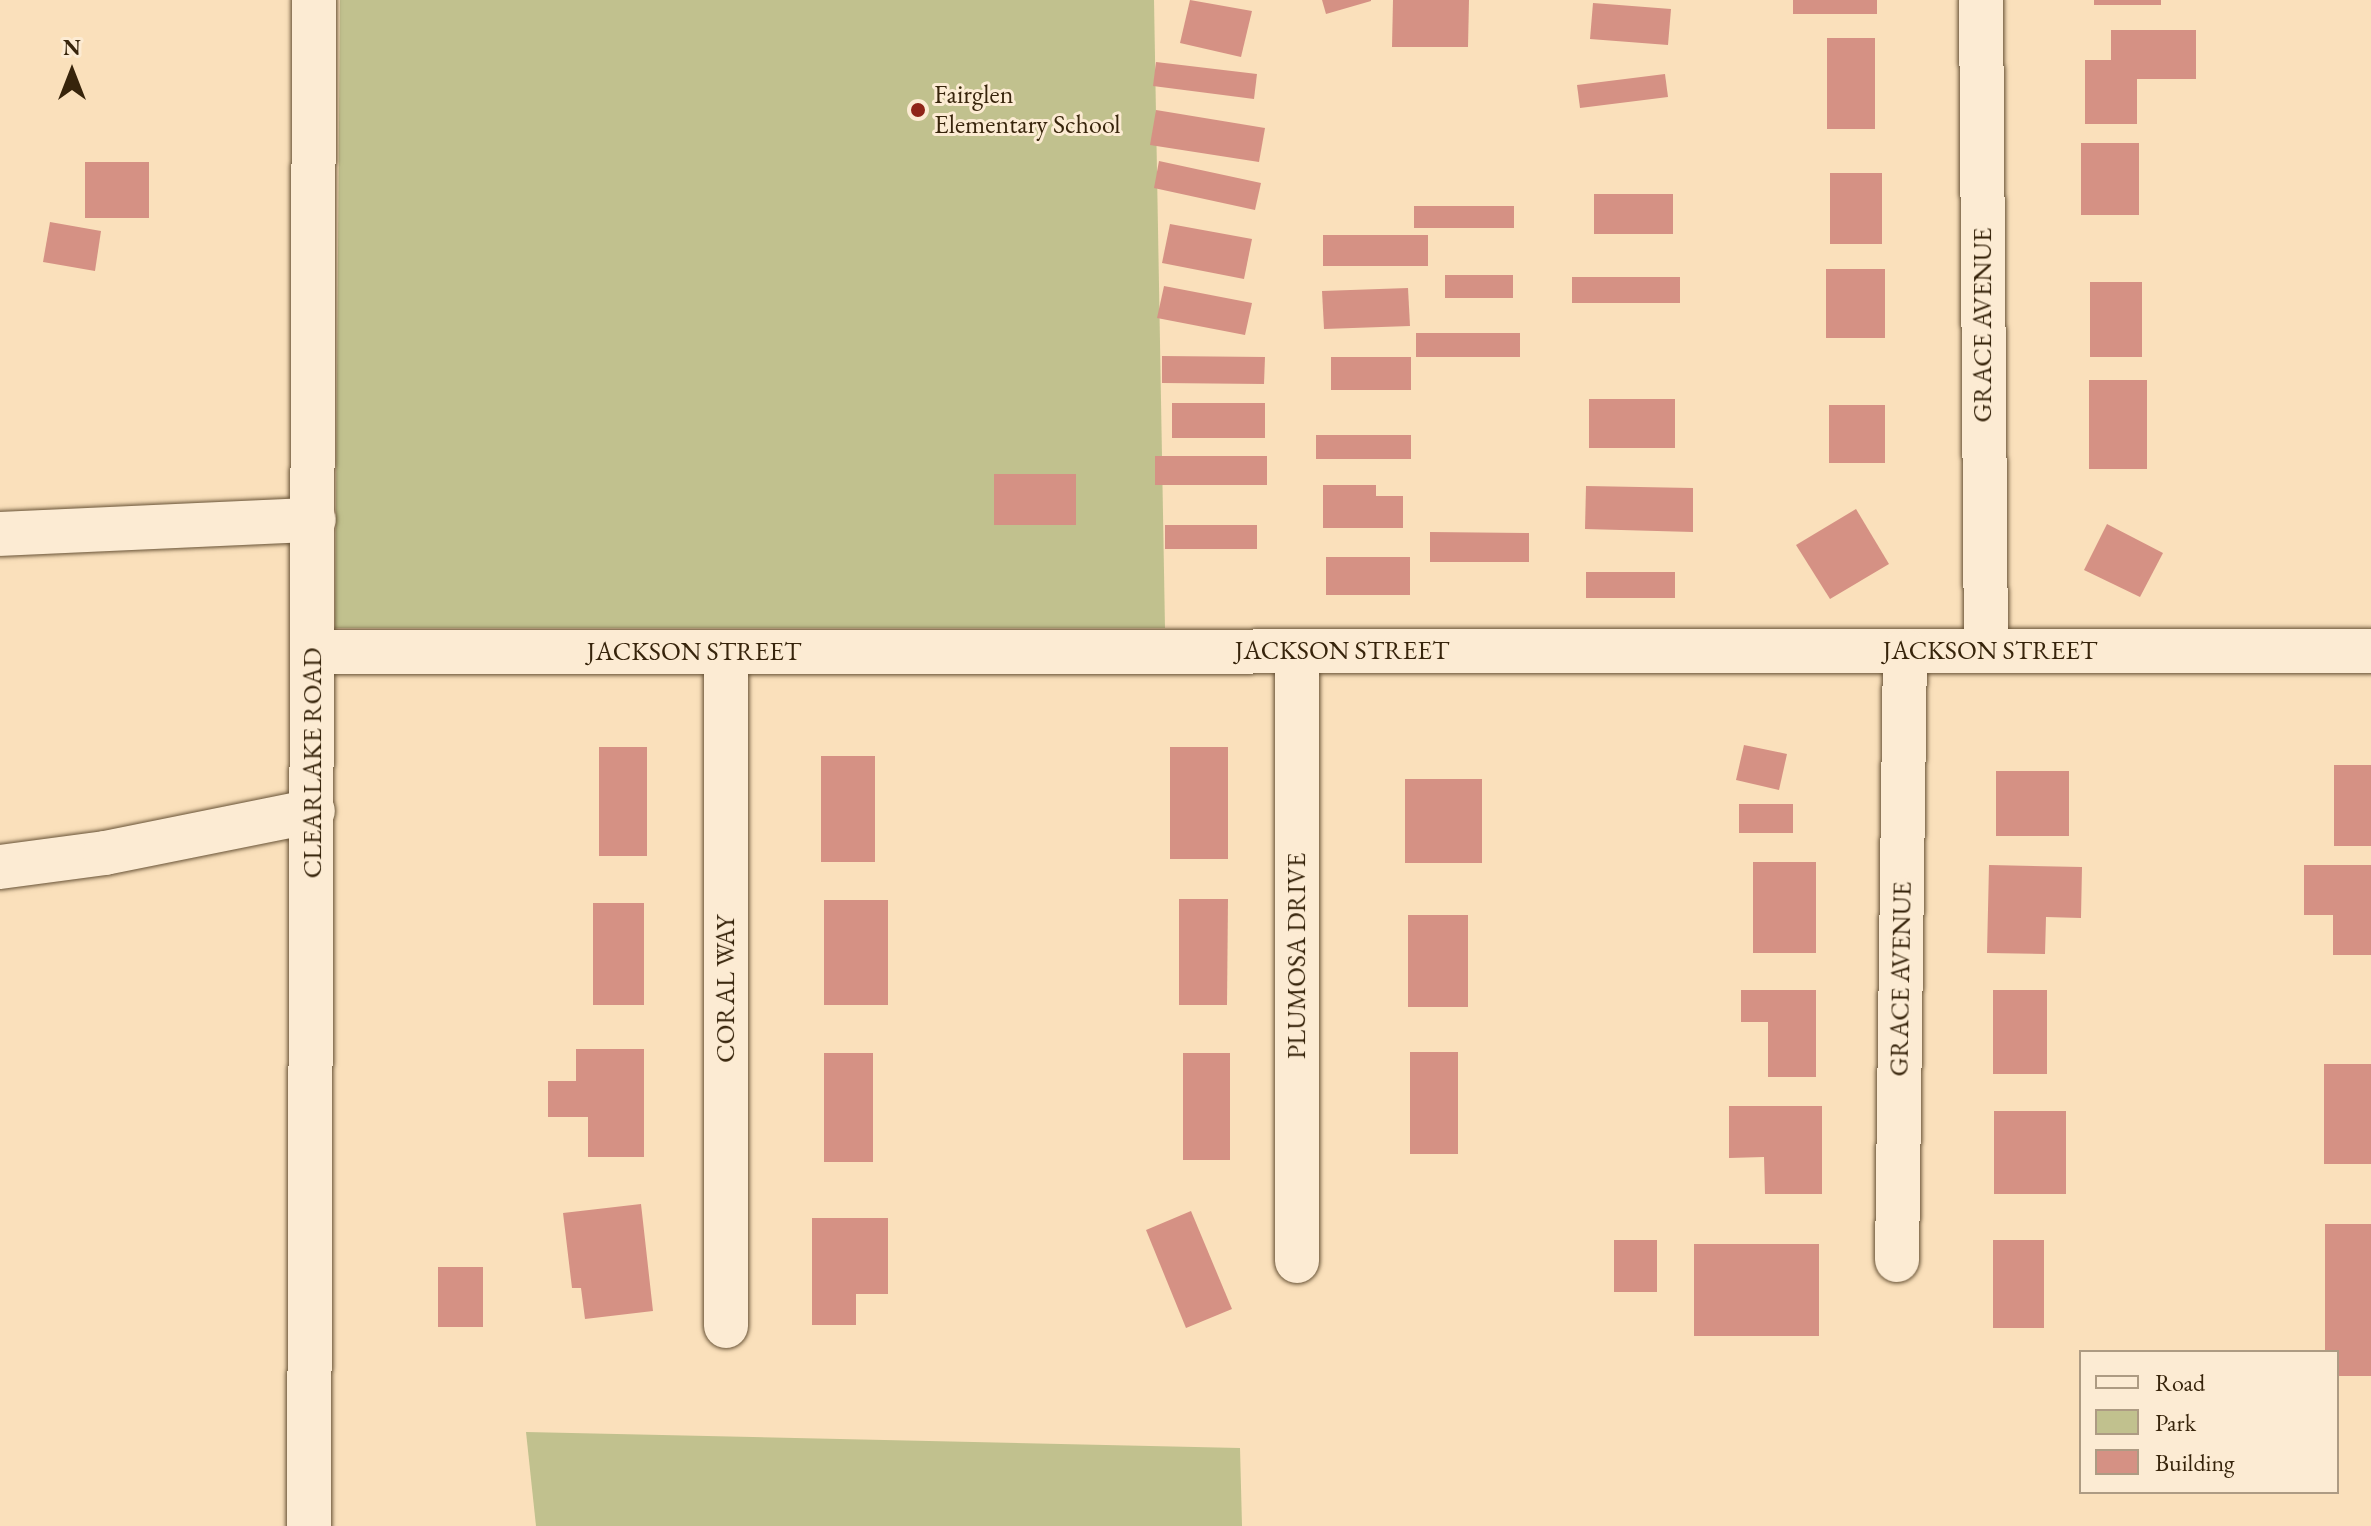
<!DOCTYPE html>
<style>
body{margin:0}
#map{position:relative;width:2371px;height:1526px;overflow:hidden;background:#fae0bb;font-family:"EB Garamond",serif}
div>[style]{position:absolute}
.green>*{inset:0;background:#c1c18e}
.building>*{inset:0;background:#d59184}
.roads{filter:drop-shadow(0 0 2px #685337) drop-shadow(0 0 2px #685337)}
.minor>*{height:44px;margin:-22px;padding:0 22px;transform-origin:22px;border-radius:22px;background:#fcebd3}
.dots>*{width:22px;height:22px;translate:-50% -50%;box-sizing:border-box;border:4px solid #fcebd3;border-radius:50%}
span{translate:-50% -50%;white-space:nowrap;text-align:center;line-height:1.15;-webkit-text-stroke:6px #fcebd3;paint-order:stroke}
.poi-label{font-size:26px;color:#37240b}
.left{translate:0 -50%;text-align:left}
.street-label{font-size:26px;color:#37240b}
.legend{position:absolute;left:2079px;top:1350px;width:260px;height:144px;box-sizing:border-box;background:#fcebd3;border:2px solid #ad9b83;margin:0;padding:10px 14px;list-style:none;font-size:24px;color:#37240b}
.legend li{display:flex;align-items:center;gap:16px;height:40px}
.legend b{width:40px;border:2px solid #ad9b83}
.north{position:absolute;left:32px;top:32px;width:80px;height:80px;-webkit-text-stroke:6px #fcebd3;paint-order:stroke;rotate:0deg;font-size:22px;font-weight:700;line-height:32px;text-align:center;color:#37240b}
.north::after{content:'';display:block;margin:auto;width:28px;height:36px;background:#37240b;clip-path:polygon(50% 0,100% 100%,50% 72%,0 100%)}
</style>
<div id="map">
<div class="green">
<i style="clip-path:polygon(340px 0,1154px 0,1165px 628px,335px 628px)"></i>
<i style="clip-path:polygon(526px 1432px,1240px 1448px,1242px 1526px,536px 1526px)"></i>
</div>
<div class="building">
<i style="clip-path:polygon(1190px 0,1252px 11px,1241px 57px,1180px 43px)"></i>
<i style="clip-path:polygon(1322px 0,1371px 0,1371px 1px,1326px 14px)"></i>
<i style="clip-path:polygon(1393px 0,1469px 0,1468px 47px,1392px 47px)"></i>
<i style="clip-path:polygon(1793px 0,1877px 0,1877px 14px,1793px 14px)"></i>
<i style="clip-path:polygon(2094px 0,2161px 0,2161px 5px,2094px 5px)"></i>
<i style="clip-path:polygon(1593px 3px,1671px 9px,1668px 45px,1590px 39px)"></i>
<i style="clip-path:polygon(2111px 30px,2196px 30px,2196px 79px,2137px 79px,2137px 124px,2085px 124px,2085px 60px,2111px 60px)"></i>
<i style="clip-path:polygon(1827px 38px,1875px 38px,1875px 129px,1827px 129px)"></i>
<i style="clip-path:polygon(1156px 62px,1257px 74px,1254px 99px,1153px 86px)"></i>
<i style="clip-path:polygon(1665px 74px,1668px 97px,1580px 108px,1577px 85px)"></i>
<i style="clip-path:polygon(1156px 110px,1265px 128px,1259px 162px,1150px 145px)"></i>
<i style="clip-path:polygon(2081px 143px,2139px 143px,2139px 215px,2081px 215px)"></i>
<i style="clip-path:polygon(1159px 161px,1261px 183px,1255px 210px,1154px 188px)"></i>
<i style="clip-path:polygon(85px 162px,149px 162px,149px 218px,85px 218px)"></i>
<i style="clip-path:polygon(1830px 173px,1882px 173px,1882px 244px,1830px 244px)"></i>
<i style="clip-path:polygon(1594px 194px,1673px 194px,1673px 234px,1594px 234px)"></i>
<i style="clip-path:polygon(1414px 206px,1514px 206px,1514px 228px,1414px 228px)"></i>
<i style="clip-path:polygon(50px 222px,101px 231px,95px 271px,43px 262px)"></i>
<i style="clip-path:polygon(1170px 224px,1252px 239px,1244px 279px,1162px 263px)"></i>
<i style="clip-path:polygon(1323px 235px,1428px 235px,1428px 266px,1323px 266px)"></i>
<i style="clip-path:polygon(1826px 269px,1885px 269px,1885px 338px,1826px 338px)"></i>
<i style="clip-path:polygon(1445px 275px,1513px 275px,1513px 298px,1445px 298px)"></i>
<i style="clip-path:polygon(1572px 277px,1680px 277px,1680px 303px,1572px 303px)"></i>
<i style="clip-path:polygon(2090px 282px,2142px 282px,2142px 357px,2090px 357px)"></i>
<i style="clip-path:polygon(1164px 286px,1252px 303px,1245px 335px,1157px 318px)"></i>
<i style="clip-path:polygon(1408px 288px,1410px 326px,1324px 329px,1322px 291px)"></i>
<i style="clip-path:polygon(1416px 333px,1520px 333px,1520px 357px,1416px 357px)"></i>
<i style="clip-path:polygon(1162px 356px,1265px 357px,1264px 384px,1162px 383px)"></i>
<i style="clip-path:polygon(1331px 357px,1411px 357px,1411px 390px,1331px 390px)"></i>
<i style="clip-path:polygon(2089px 380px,2147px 380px,2147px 469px,2089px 469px)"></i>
<i style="clip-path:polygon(1589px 399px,1675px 399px,1675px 448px,1589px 448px)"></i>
<i style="clip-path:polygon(1172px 403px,1265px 403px,1265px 438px,1172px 438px)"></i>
<i style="clip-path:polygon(1829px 405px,1885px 405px,1885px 463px,1829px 463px)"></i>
<i style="clip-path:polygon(1316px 435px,1411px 435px,1411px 459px,1316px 459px)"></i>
<i style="clip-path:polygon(1155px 456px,1267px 456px,1267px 485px,1155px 485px)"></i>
<i style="clip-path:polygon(994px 474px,1076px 474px,1076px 525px,994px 525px)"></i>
<i style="clip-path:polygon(1323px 485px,1376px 485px,1376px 496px,1403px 496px,1403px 528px,1323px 528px)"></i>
<i style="clip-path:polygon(1586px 486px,1693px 488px,1693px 532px,1585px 529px)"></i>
<i style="clip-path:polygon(1856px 509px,1889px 564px,1830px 599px,1796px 545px)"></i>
<i style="clip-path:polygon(2107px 524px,2163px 553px,2140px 597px,2084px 570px)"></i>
<i style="clip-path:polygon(1165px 525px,1257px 525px,1257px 549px,1165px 549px)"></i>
<i style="clip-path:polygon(1430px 532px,1529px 533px,1529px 562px,1430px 562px)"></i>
<i style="clip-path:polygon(1326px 557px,1410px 557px,1410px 595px,1326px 595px)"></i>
<i style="clip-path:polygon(1586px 572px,1675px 572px,1675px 598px,1586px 598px)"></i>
<i style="clip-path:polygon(1744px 745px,1787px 754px,1779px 790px,1736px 780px)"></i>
<i style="clip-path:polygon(599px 747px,647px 747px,647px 856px,599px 856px)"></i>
<i style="clip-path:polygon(1170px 747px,1228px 747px,1228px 859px,1170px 859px)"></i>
<i style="clip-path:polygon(821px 756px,875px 756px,875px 862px,821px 862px)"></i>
<i style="clip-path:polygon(2334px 765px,2371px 765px,2371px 846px,2334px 846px)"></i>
<i style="clip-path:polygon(1996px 771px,2069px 771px,2069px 836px,1996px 836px)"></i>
<i style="clip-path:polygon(1405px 779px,1482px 779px,1482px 863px,1405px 863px)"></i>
<i style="clip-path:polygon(1739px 804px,1793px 804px,1793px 833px,1739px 833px)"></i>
<i style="clip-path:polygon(1753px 862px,1816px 862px,1816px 953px,1753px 953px)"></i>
<i style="clip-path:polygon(1989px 865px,2082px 867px,2081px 918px,2046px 917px,2045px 954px,1987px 953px)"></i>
<i style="clip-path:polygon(2304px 865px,2371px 865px,2371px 955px,2333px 955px,2333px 915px,2304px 915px)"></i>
<i style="clip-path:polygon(1179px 899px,1228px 899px,1227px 1005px,1179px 1005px)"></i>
<i style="clip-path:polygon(824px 900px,888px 900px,888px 1005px,824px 1005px)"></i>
<i style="clip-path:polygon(593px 903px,644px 903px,644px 1005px,593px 1005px)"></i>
<i style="clip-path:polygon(1408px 915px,1468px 915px,1468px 1007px,1408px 1007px)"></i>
<i style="clip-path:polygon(1741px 990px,1816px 990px,1816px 1077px,1768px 1077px,1768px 1022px,1741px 1022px)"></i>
<i style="clip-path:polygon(1993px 990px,2047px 990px,2047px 1074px,1993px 1074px)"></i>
<i style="clip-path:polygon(576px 1049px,644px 1049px,644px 1157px,588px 1157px,588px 1117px,548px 1117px,548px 1081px,576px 1081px)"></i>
<i style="clip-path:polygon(1410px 1052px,1458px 1052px,1458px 1154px,1410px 1154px)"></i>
<i style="clip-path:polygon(824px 1053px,873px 1053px,873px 1162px,824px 1162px)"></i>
<i style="clip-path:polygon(1183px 1053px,1230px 1053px,1230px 1160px,1183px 1160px)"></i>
<i style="clip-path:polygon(2324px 1064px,2371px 1064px,2371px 1164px,2324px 1164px)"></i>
<i style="clip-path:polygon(1729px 1106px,1822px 1106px,1822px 1194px,1765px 1194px,1764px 1157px,1729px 1158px)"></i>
<i style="clip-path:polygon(1994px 1111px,2066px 1111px,2066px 1194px,1994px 1194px)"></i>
<i style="clip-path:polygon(641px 1204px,653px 1311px,585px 1319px,581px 1288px,572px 1288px,563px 1213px)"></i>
<i style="clip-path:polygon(1191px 1211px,1232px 1309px,1186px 1328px,1146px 1230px)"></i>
<i style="clip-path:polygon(812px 1218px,888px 1218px,888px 1294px,856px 1294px,856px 1325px,812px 1325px)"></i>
<i style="clip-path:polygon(2325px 1224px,2371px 1224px,2371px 1376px,2337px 1376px,2337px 1352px,2325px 1352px)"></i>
<i style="clip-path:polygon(1614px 1240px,1657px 1240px,1657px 1292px,1614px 1292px)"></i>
<i style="clip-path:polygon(1993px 1240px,2044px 1240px,2044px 1328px,1993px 1328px)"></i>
<i style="clip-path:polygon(1694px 1244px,1819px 1244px,1819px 1336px,1694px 1336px)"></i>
<i style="clip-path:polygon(438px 1267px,483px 1267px,483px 1327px,438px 1327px)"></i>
</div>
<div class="roads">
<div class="minor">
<i style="left:1981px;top:0;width:651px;rotate:89.56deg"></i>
<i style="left:0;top:534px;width:314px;rotate:-2.6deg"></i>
<i style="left:314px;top:652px;width:2057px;rotate:-0.03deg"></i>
<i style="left:726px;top:652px;width:674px;rotate:90deg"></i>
<i style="left:1297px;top:652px;width:609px;rotate:90deg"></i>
<i style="left:0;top:867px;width:106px;rotate:-7.6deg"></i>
<i style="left:105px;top:853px;width:212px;rotate:-11.4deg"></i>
<i style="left:1897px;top:1260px;width:609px;rotate:-89.25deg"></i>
<i style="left:309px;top:1526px;width:1526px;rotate:-89.81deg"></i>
</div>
</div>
<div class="dots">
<i style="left:918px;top:110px;background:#8f2418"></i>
</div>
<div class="poi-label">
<span class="left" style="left:934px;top:110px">Fairglen<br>Elementary School</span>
</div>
<div class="street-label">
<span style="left:1983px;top:325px;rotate:-90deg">GRACE AVENUE</span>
<span style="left:1342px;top:651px">JACKSON STREET</span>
<span style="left:1990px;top:651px">JACKSON STREET</span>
<span style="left:694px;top:652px">JACKSON STREET</span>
<span style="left:313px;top:763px;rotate:-90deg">CLEARLAKE ROAD</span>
<span style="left:1297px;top:956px;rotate:-90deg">PLUMOSA DRIVE</span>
<span style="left:1901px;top:979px;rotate:-89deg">GRACE AVENUE</span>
<span style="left:726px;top:989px;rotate:-90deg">CORAL WAY</span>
</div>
<ul class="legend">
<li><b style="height:10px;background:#fcebd3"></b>Road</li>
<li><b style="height:22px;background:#c1c18e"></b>Park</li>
<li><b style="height:22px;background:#d59184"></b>Building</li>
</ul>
<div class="north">N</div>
</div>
